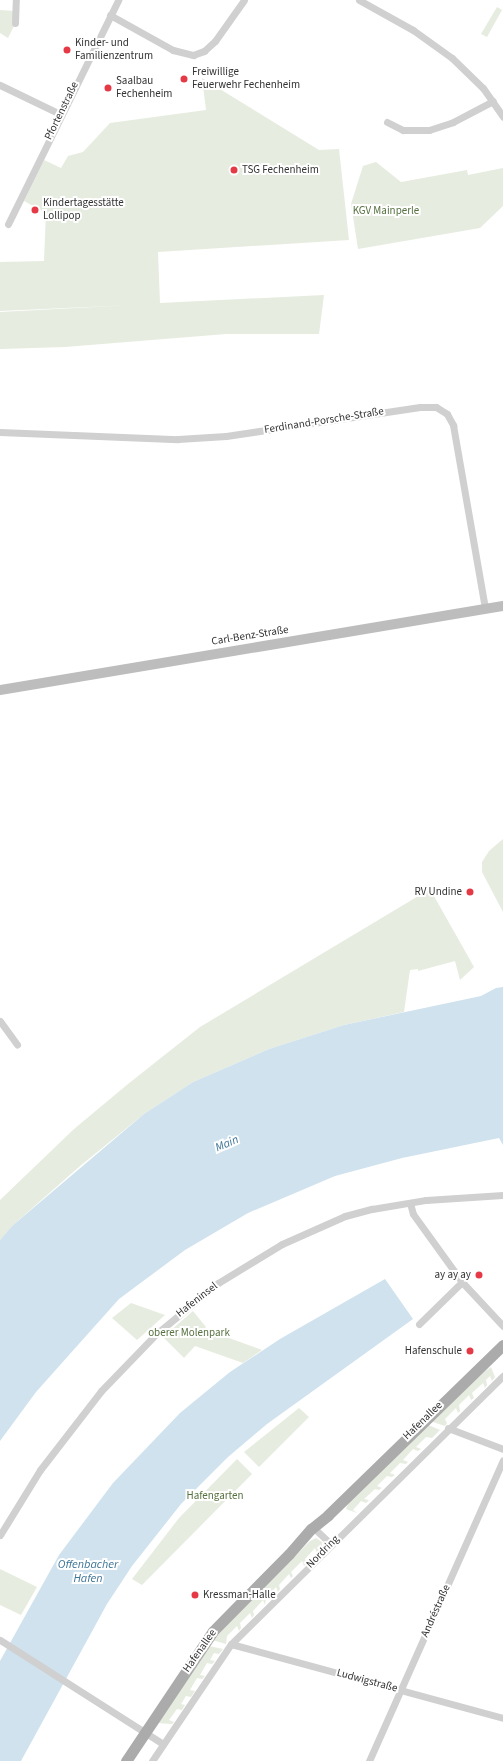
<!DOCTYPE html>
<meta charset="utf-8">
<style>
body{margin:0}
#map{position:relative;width:503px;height:1761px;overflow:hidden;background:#fff;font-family:"Source Sans 3",sans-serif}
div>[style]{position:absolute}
.green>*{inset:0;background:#e6ecdf}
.water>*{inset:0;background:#cfe2ee}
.street>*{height:7px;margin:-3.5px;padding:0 3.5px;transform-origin:3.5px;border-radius:3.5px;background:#d0d0d0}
.secondary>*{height:10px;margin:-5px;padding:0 5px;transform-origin:5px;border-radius:5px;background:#bdbdbd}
.primary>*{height:11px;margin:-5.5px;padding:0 5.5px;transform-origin:5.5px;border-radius:5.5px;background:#ababab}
.dots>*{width:11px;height:11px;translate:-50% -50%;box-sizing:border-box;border:2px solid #fff;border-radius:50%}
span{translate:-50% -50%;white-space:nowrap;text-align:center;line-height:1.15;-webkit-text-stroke:4px #fff;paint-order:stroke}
.poi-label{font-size:11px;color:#333}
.left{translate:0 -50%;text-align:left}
.right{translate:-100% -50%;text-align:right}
.street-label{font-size:11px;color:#333}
.park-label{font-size:11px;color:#56703f}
.water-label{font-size:12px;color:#3f7597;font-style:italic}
</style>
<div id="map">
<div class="green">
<i style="clip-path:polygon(497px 7px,502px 10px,487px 37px,481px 34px)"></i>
<i style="clip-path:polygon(0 10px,15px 11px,14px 26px,8px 38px,0 33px)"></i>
<i style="clip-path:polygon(202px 78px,319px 150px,339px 149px,349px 240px,158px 252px,160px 303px,324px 295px,319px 334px,226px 334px,65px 347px,0 349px,0 312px,132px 305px,0 311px,0 262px,44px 261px,46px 213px,24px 201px,44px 160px,61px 168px,68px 156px,83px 152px,110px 123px,206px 110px)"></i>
<i style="clip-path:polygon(376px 162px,401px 182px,467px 170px,468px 175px,503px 168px,503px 206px,480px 228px,358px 249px,351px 204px,363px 166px)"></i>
<i style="clip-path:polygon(503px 839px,503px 912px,482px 872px,482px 862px,489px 851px)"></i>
<i style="clip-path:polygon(430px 889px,474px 967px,460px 980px,455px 961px,418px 971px,418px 969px,410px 970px,404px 1012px,344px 1025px,269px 1049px,193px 1082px,144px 1114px,80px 1166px,12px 1226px,0 1240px,0 1200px,74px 1129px,128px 1084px,200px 1027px)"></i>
<i style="clip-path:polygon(131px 1303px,165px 1315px,137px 1340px,112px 1318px)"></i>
<i style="clip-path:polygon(193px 1311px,206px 1327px,204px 1329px,262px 1350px,243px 1363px,195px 1346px,184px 1358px,163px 1337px)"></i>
<i style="clip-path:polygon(491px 1367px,495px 1377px,492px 1381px,490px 1376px,486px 1380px,487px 1385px,485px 1388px,483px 1383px,472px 1393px,474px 1398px,471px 1400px,469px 1395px,459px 1405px,460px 1411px,458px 1413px,456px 1408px,445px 1419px,447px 1423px,445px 1426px,430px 1421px,470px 1382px)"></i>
<i style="clip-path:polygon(299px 1408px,309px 1417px,259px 1467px,244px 1452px)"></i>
<i style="clip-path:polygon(426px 1424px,440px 1430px,432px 1438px,426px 1437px,416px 1447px,421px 1449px,418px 1451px,413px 1449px,403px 1460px,408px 1462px,406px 1464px,400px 1463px,390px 1473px,395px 1475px,392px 1477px,387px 1476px,377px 1486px,382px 1488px,379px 1490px,375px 1489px,364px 1499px,369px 1500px,366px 1503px,361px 1501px,353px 1510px,357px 1513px,346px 1509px,349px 1502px)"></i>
<i style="clip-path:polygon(237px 1459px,252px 1474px,142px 1585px,132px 1579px,179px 1518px)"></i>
<i style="clip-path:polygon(316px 1538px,322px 1542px,322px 1548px,317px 1553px,315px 1548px,305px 1559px,307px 1563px,304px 1566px,302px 1561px,291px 1572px,293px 1576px,291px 1578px,289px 1574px,279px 1585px,280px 1589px,278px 1592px,276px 1587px,266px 1598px,265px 1605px,263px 1600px,253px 1611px,254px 1615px,252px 1618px,250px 1613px,240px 1623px,241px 1628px,239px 1631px,237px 1626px,227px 1636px,226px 1644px,212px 1640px,310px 1541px)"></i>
<i style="clip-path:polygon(0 1569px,37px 1587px,21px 1615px,0 1605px)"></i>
<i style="clip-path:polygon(209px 1646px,223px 1649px,219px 1654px,214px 1653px,210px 1660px,215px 1661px,212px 1664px,207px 1663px,200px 1675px,205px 1676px,202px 1679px,197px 1678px,190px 1690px,195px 1691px,191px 1697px,186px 1696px,181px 1704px,185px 1705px,182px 1710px,177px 1709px,169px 1720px,174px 1722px,172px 1724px,157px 1723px)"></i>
</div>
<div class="water">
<i style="clip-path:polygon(503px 987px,503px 1145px,499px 1138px,402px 1158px,335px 1176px,248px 1213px,185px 1250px,119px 1299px,36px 1392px,0 1441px,0 1240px,12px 1226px,144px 1114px,193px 1082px,269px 1049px,344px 1025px,481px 996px,496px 988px)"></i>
<i style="clip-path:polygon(385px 1279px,413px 1319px,267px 1424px,228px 1457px,181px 1504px,132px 1566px,107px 1604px,21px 1761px,0 1761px,0 1661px,59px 1555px,113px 1483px,180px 1413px,230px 1372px,280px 1339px)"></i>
</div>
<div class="street">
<i style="left:359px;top:0;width:62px;rotate:29.1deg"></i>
<i style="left:413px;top:30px;width:48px;rotate:35.7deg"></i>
<i style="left:452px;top:58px;width:43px;rotate:44.1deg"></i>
<i style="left:483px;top:88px;width:35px;rotate:55deg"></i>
<i style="left:110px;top:15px;width:72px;rotate:29.1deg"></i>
<i style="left:173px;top:50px;width:21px;rotate:14deg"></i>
<i style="left:193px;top:55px;width:12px;rotate:-20deg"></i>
<i style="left:204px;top:51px;width:15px;rotate:-42deg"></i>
<i style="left:215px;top:41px;width:50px;rotate:-54.7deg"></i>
<i style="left:15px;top:23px;width:23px;rotate:-88deg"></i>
<i style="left:0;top:85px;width:67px;rotate:25.8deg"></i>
<i style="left:387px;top:122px;width:18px;rotate:27deg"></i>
<i style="left:403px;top:130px;width:26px"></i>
<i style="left:429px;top:130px;width:25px;rotate:-18deg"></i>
<i style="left:453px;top:122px;width:45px;rotate:-27.7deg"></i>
<i style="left:8px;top:224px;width:250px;rotate:-63.8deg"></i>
<i style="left:0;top:432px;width:178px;rotate:2.3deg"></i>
<i style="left:178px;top:439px;width:48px;rotate:-3.6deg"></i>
<i style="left:226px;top:436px;width:196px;rotate:-8.5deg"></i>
<i style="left:420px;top:407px;width:16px"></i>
<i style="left:436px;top:407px;width:13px;rotate:32deg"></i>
<i style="left:447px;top:414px;width:13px;rotate:61deg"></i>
<i style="left:453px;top:425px;width:187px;rotate:80.1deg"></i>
<i style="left:0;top:1021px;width:29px;rotate:54deg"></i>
<i style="left:410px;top:1203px;width:11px;rotate:75deg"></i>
<i style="left:413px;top:1214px;width:84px;rotate:54.2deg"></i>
<i style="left:462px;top:1282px;width:60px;rotate:47deg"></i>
<i style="left:419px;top:1324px;width:60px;rotate:-44.3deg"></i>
<i style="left:448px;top:1428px;width:59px;rotate:20.9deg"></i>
<i style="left:317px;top:1531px;width:19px;rotate:43deg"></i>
<i style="left:0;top:1535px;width:76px;rotate:-58.4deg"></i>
<i style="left:40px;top:1470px;width:100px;rotate:-52.3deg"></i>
<i style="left:101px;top:1391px;width:79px;rotate:-46deg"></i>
<i style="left:156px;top:1334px;width:80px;rotate:-39.4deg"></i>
<i style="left:218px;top:1283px;width:75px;rotate:-31.4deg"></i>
<i style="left:282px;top:1244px;width:69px;rotate:-24deg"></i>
<i style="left:345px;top:1216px;width:28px;rotate:-15deg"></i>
<i style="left:372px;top:1209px;width:55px;rotate:-9.5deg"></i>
<i style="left:426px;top:1200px;width:77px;rotate:-3.7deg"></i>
<i style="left:0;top:1640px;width:193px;rotate:32.5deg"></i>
<i style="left:231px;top:1644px;width:282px;rotate:15.2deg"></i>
<i style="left:152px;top:1761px;width:141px;rotate:-56deg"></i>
<i style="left:231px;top:1644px;width:382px;rotate:-44.6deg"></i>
<i style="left:369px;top:1761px;width:329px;rotate:-66deg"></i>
</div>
<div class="secondary">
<i style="left:0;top:690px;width:510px;rotate:-9.48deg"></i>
</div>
<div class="primary">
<i style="left:126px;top:1761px;width:156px;rotate:-56.2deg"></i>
<i style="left:213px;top:1631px;width:108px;rotate:-45.4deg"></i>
<i style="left:289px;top:1554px;width:33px;rotate:-49deg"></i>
<i style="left:311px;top:1529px;width:22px;rotate:-39deg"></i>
<i style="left:328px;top:1515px;width:244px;rotate:-44.2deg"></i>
</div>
<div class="dots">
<i style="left:67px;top:50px;background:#e63946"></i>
<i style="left:184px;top:79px;background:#e63946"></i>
<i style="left:108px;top:88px;background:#e63946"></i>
<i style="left:234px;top:170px;background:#e63946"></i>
<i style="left:35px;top:210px;background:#e63946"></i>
<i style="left:470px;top:892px;background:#e63946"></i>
<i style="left:479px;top:1275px;background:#e63946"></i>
<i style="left:470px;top:1351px;background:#e63946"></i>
<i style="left:195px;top:1595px;background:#e63946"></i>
</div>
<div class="poi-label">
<span class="left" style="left:75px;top:50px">Kinder- und<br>Familienzentrum</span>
<span class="left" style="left:192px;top:79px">Freiwillige<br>Feuerwehr Fechenheim</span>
<span class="left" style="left:116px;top:88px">Saalbau<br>Fechenheim</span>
<span class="left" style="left:242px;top:170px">TSG Fechenheim</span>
<span class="left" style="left:43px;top:210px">Kindertagesstätte<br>Lollipop</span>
<span class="right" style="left:462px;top:892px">RV Undine</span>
<span class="right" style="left:471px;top:1275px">ay ay ay</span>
<span class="right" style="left:462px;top:1351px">Hafenschule</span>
<span class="left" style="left:203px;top:1595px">Kressman-Halle</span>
</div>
<div class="street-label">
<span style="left:62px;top:111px;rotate:-64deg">Pfortenstraße</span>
<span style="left:324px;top:421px;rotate:-9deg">Ferdinand-Porsche-Straße</span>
<span style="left:250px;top:636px;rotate:-9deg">Carl-Benz-Straße</span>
<span style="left:197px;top:1300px;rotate:-38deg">Hafeninsel</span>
<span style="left:423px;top:1421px;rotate:-44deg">Hafenallee</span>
<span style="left:323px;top:1552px;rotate:-45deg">Nordring</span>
<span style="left:436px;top:1611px;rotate:-66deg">Andréstraße</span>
<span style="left:200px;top:1651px;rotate:-55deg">Hafenallee</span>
<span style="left:367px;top:1681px;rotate:15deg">Ludwigstraße</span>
</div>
<div class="park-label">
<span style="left:386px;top:211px">KGV Mainperle</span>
<span style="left:189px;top:1333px">oberer Molenpark</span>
<span style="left:215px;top:1496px">Hafengarten</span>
</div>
<div class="water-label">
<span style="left:227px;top:1144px;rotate:-23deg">Main</span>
<span style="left:88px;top:1572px">Offenbacher<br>Hafen</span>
</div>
</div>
